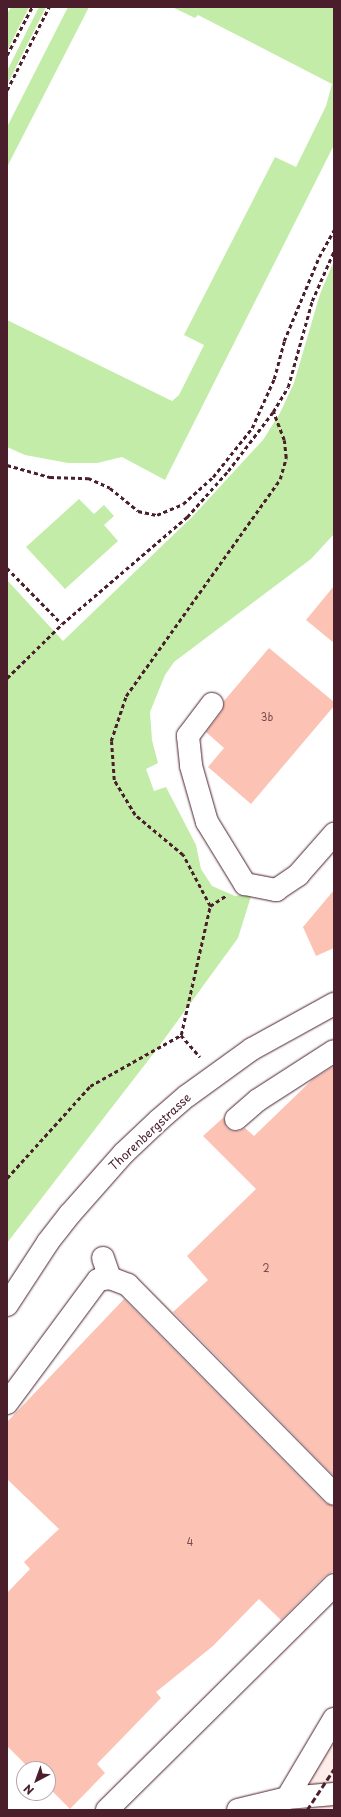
<!DOCTYPE html>
<style>
body{margin:0}
#map{position:relative;width:341px;height:1817px;overflow:hidden;background:#fff;font-family:"Playpen Sans",sans-serif}
div>[style]{position:absolute}
.built>*{inset:0;background:#feede8}
.green>*{inset:0;background:#c2eca8}
.building>*{inset:0;background:#fcc2b4}
.path>*{height:2.5px;margin-top:-1.25px;transform-origin:0;background:repeating-linear-gradient(90deg,#4a1f2b 0 4px,transparent 0 7px)}
.roads{filter:drop-shadow(0 0 1px #4a1f2b) drop-shadow(0 0 1px #4a1f2b)}
.minor>*{height:22px;margin:-11px;padding:0 11px;transform-origin:11px;border-radius:11px;background:#fff}
.major>*{height:22px;margin:-11px;padding:0 11px;transform-origin:11px;border-radius:11px;background:#fff}
.rail>*{height:3px;margin-top:-1.5px;transform-origin:0;background:repeating-linear-gradient(90deg,#4a1f2b 0 6px,transparent 0 9px)}
span{translate:-50% -50%;white-space:nowrap;text-align:center;line-height:1.15;-webkit-text-stroke:3.5px #fff;paint-order:stroke}
.number-label{font-size:10px;color:#76484d}
.number-label span{-webkit-text-stroke-width:0}
.street-label{font-size:12px;color:#4a1f2b}
.frame{position:absolute;inset:0;border:8px solid #4a1f2b;pointer-events:none}
.north{position:absolute;left:16px;top:1761px;width:40px;height:40px;box-sizing:border-box;background:#fff;border:1px solid #b7a5aa;border-radius:50%;rotate:221deg;font-size:11px;font-weight:700;line-height:16px;text-align:center;color:#4a1f2b}
.north::after{content:'';display:block;margin:auto;width:14px;height:18px;background:#4a1f2b;clip-path:polygon(50% 0,100% 100%,50% 72%,0 100%)}
</style>
<div id="map">
<div class="built">
<i style="clip-path:polygon(334px 1743px,334px 1810px,288px 1810px)"></i>
</div>
<div class="green">
<i style="clip-path:polygon(11px 7px,29px 7px,7px 51px,7px 14px)"></i>
<i style="clip-path:polygon(39px 7px,46px 7px,7px 85px,7px 71px)"></i>
<i style="clip-path:polygon(68px 7px,89px 7px,7px 167px,7px 127px)"></i>
<i style="clip-path:polygon(172px 7px,334px 7px,334px 145px,165px 480px,122px 457px,97px 463px,68px 463px,25px 455px,7px 447px,7px 320px,172px 401px,179px 395px,204px 345px,184px 335px,275px 157px,296px 167px,326px 106px,332px 84px,198px 15px,195px 18px)"></i>
<i style="clip-path:polygon(334px 261px,334px 534px,311px 559px,174px 662px,165px 675px,150px 712px,152px 740px,158px 763px,146px 769px,154px 791px,166px 787px,196px 845px,201px 869px,212px 886px,235px 896px,252px 893px,238px 938px,157px 1049px,7px 1243px,7px 580px,63px 641px,192px 517px,263px 440px,280px 413px,294px 383px,320px 294px)"></i>
<i style="clip-path:polygon(79px 499px,94px 514px,104px 505px,114px 516px,104px 525px,118px 541px,65px 589px,26px 547px)"></i>
</div>
<div class="building">
<i style="clip-path:polygon(334px 586px,334px 643px,306px 620px)"></i>
<i style="clip-path:polygon(269px 648px,334px 702px,334px 706px,251px 804px,208px 767px,224px 748px,206px 732px,222px 711px,224px 701px)"></i>
<i style="clip-path:polygon(334px 890px,334px 948px,316px 956px,303px 927px)"></i>
<i style="clip-path:polygon(334px 1066px,334px 1476px,173px 1312px,208px 1280px,187px 1256px,256px 1189px,203px 1136px,224px 1117px,226px 1127px,232px 1131px,239px 1131px,245px 1128px,254px 1136px,313px 1079px)"></i>
<i style="clip-path:polygon(124px 1299px,325px 1503px,334px 1506px,334px 1571px,325px 1576px,281px 1620px,259px 1599px,213px 1646px,156px 1692px,161px 1698px,97px 1764px,105px 1773px,70px 1809px,48px 1787px,48px 1769px,30px 1769px,7px 1746px,7px 1593px,30px 1569px,24px 1562px,59px 1529px,7px 1479px,7px 1422px)"></i>
</div>
<div class="path">
<i style="left:7px;top:55px;width:54px;rotate:-62.5deg"></i>
<i style="left:7px;top:90px;width:93px;rotate:-63.2deg"></i>
<i style="left:7px;top:465px;width:45px;rotate:15.6deg"></i>
<i style="left:50px;top:477px;width:38px;rotate:2deg"></i>
<i style="left:88px;top:478px;width:24px;rotate:24deg"></i>
<i style="left:110px;top:488px;width:36px;rotate:39deg"></i>
<i style="left:138px;top:511px;width:19px;rotate:12deg"></i>
<i style="left:157px;top:515px;width:28px;rotate:-23deg"></i>
<i style="left:183px;top:504px;width:40px;rotate:-42deg"></i>
<i style="left:213px;top:477px;width:63px;rotate:-51.5deg"></i>
<i style="left:252px;top:428px;width:54px;rotate:-65.8deg"></i>
<i style="left:274px;top:379px;width:39px;rotate:-75deg"></i>
<i style="left:284px;top:341px;width:91px;rotate:-67.4deg"></i>
<i style="left:319px;top:257px;width:31px;rotate:-61deg"></i>
<i style="left:7px;top:568px;width:78px;rotate:45.5deg"></i>
<i style="left:7px;top:678px;width:77px;rotate:-44.5deg"></i>
<i style="left:62px;top:624px;width:165px;rotate:-40.6deg"></i>
<i style="left:187px;top:517px;width:62px;rotate:-48.3deg"></i>
<i style="left:228px;top:471px;width:74px;rotate:-52.7deg"></i>
<i style="left:273px;top:412px;width:29px;rotate:-59deg"></i>
<i style="left:288px;top:387px;width:89px;rotate:-74.4deg"></i>
<i style="left:312px;top:301px;width:55px;rotate:-66.3deg"></i>
<i style="left:210px;top:906px;width:20px;rotate:-33deg"></i>
<i style="left:181px;top:1035px;width:29px;rotate:49deg"></i>
<i style="left:7px;top:1178px;width:124px;rotate:-47.9deg"></i>
<i style="left:90px;top:1086px;width:104px;rotate:-29.3deg"></i>
<i style="left:181px;top:1035px;width:132px;rotate:-77.3deg"></i>
<i style="left:210px;top:906px;width:58px;rotate:-117.9deg"></i>
<i style="left:183px;top:855px;width:62px;rotate:-140.2deg"></i>
<i style="left:135px;top:815px;width:41px;rotate:-121deg"></i>
<i style="left:114px;top:780px;width:39px;rotate:-94deg"></i>
<i style="left:111px;top:741px;width:47px;rotate:-71.6deg"></i>
<i style="left:126px;top:696px;width:266px;rotate:-54.6deg"></i>
<i style="left:280px;top:479px;width:22px;rotate:-74deg"></i>
<i style="left:286px;top:458px;width:18px;rotate:-96deg"></i>
<i style="left:284px;top:440px;width:30px;rotate:-111deg"></i>
</div>
<div class="roads">
<div class="minor">
<i style="left:212px;top:704px;width:40px;rotate:127deg"></i>
<i style="left:188px;top:736px;width:30px;rotate:84deg"></i>
<i style="left:191px;top:766px;width:58px;rotate:74.1deg"></i>
<i style="left:207px;top:822px;width:73px;rotate:58.5deg"></i>
<i style="left:245px;top:884px;width:32px;rotate:11deg"></i>
<i style="left:276px;top:890px;width:27px;rotate:-34deg"></i>
<i style="left:298px;top:875px;width:55px;rotate:-48.7deg"></i>
<i style="left:236px;top:1119px;width:29px;rotate:-41deg"></i>
<i style="left:258px;top:1100px;width:90px;rotate:-32.8deg"></i>
<i style="left:103px;top:1258px;width:21px;rotate:71deg"></i>
<i style="left:7px;top:1403px;width:153px;rotate:-53.5deg"></i>
<i style="left:98px;top:1280px;width:12px;rotate:-9deg"></i>
<i style="left:110px;top:1278px;width:19px;rotate:21deg"></i>
<i style="left:128px;top:1285px;width:293px;rotate:45.4deg"></i>
<i style="left:287px;top:1798px;width:92px;rotate:-59.3deg"></i>
<i style="left:107px;top:1810px;width:320px;rotate:-44.7deg"></i>
<i style="left:238px;top:1810px;width:50px;rotate:-13.8deg"></i>
<i style="left:287px;top:1798px;width:47px;rotate:-4.9deg"></i>
</div>
<div class="major">
<i style="left:7px;top:1305px;width:75px;rotate:-56.9deg"></i>
<i style="left:48px;top:1242px;width:36px;rotate:-52deg"></i>
<i style="left:70px;top:1214px;width:81px;rotate:-48.5deg"></i>
<i style="left:124px;top:1153px;width:48px;rotate:-43.3deg"></i>
<i style="left:159px;top:1120px;width:37px;rotate:-41deg"></i>
<i style="left:187px;top:1096px;width:80px;rotate:-35.9deg"></i>
<i style="left:252px;top:1049px;width:94px;rotate:-28.8deg"></i>
</div>
</div>
<div class="rail">
<i style="left:307px;top:1810px;width:49px;rotate:-56.6deg"></i>
</div>
<div class="number-label">
<span style="left:267px;top:717px">3b</span>
<span style="left:266px;top:1268px">2</span>
<span style="left:190px;top:1542px">4</span>
</div>
<div class="street-label">
<span style="left:150px;top:1132px;rotate:-43deg">Thorenbergstrasse</span>
</div>
<div class="frame"></div>
<div class="north">N</div>
</div>
